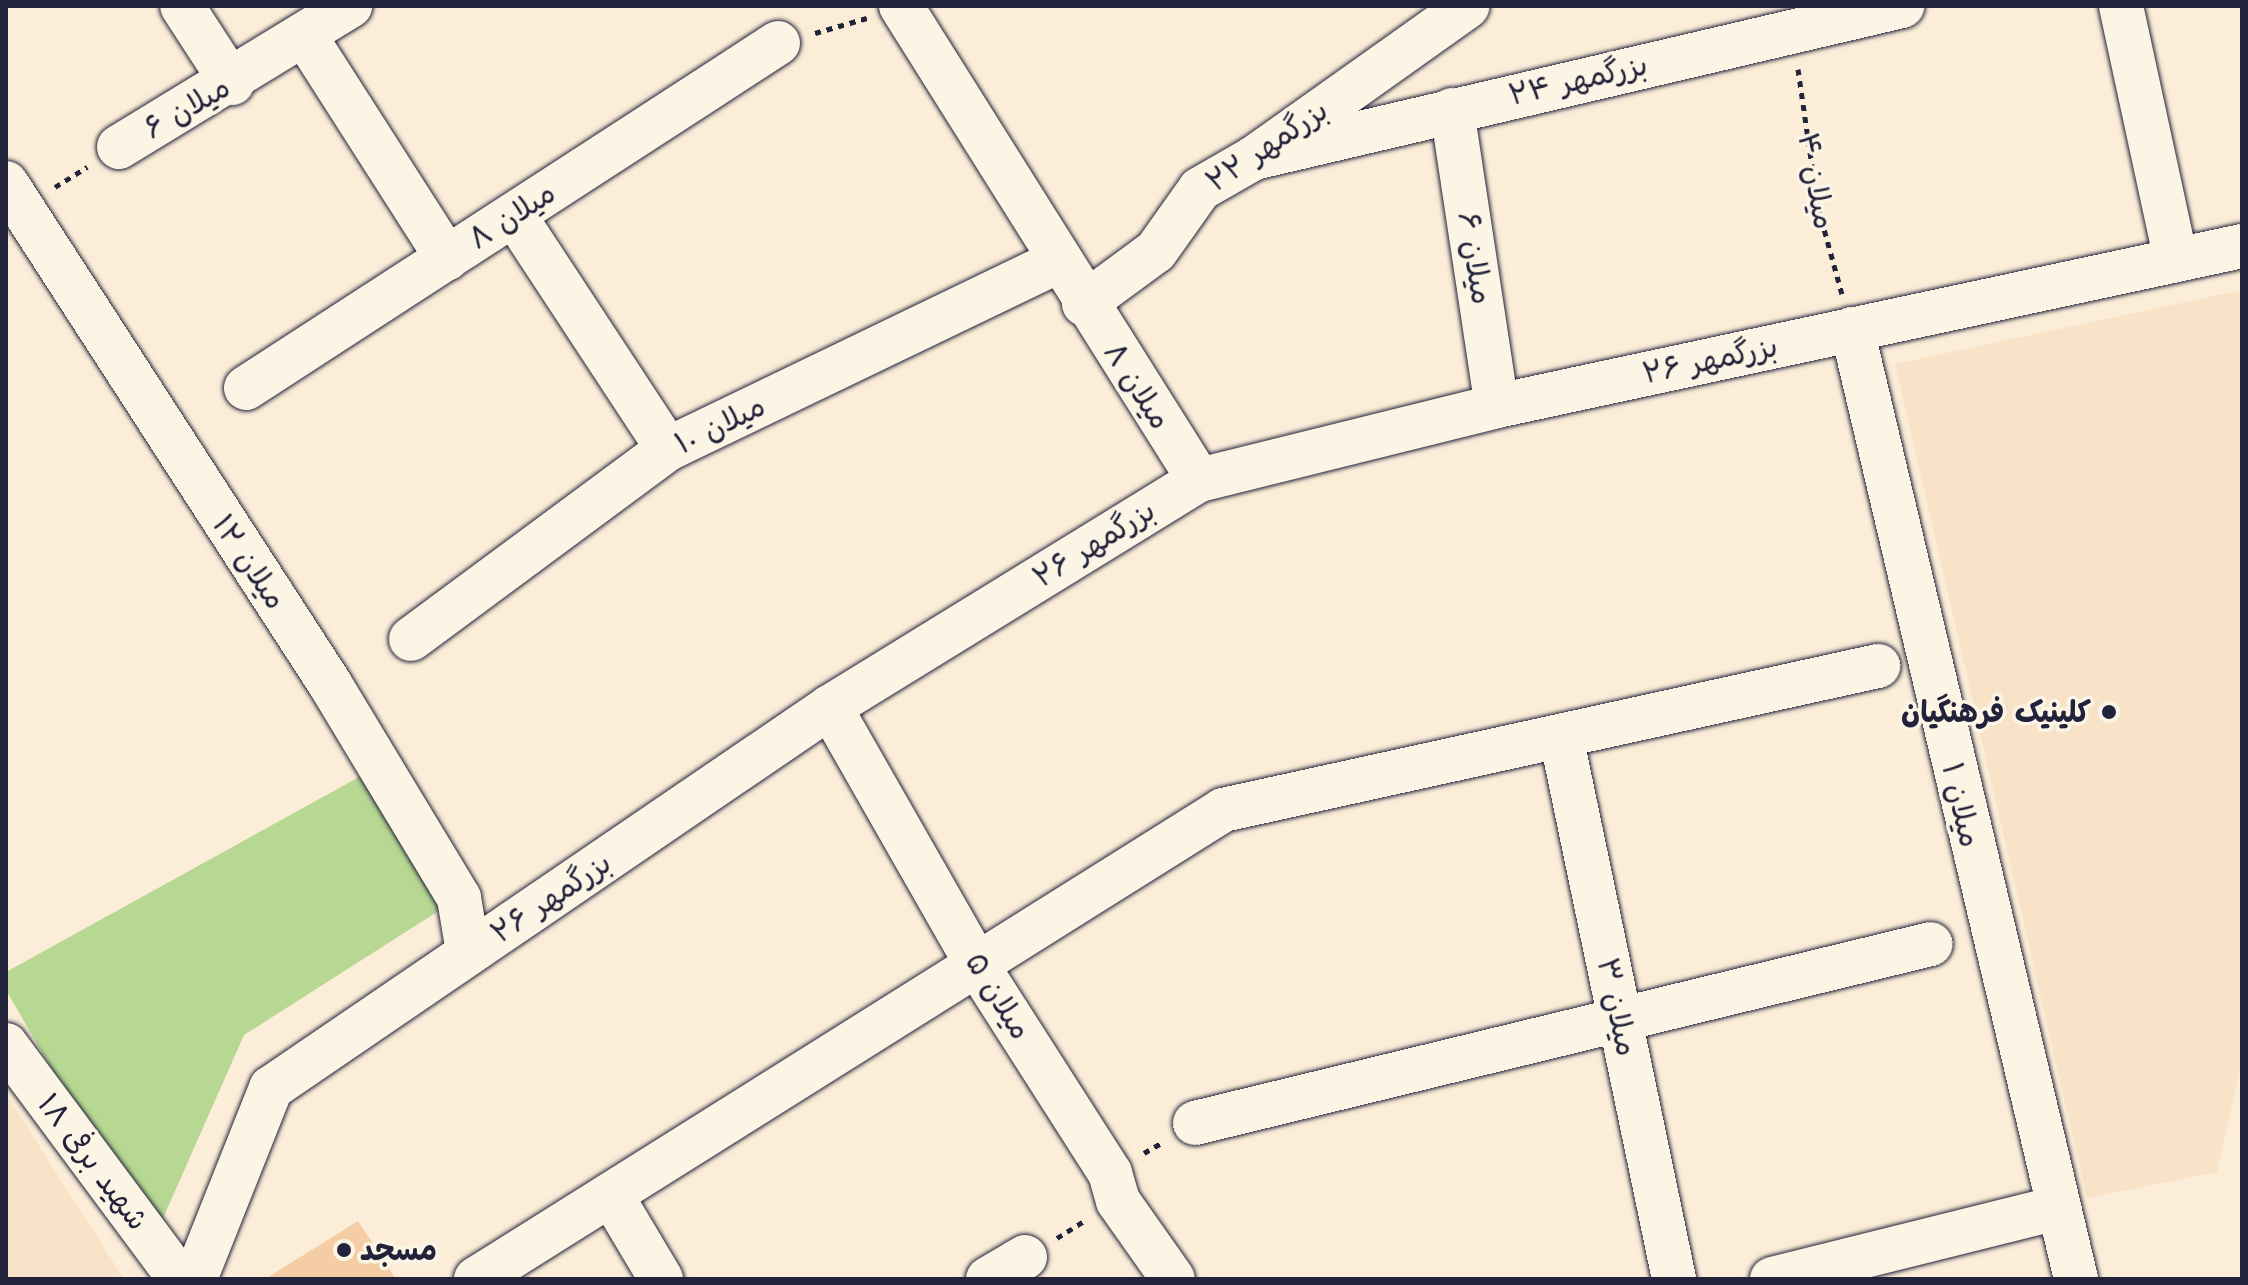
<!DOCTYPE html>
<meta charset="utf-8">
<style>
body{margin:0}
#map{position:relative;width:2248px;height:1285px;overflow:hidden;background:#fbedd8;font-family:"Shantell Sans","Playpen Sans Arabic",sans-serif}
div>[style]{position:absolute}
.built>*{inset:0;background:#f9e3c8}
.green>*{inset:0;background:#b6d892}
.building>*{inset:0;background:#f5cda4}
.path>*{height:5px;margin-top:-2.5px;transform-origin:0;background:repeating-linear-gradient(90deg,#22223b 0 6px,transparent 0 12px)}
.roads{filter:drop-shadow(0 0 2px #22223b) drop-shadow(0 0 2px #22223b)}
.minor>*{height:44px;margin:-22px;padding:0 22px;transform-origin:22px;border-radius:22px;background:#fcf5e5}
.dots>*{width:22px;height:22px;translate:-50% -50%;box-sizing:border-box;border:4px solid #fcf5e5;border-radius:50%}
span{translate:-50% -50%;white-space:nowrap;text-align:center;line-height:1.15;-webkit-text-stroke:7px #fcf5e5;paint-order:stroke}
.street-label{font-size:30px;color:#22223b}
.poi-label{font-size:30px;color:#22223b;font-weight:700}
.right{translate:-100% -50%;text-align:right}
.left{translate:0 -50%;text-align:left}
.frame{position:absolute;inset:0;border:8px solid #22223b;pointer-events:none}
</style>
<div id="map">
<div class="built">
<i style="clip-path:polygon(2242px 290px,2242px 1061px,2217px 1172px,2087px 1198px,1895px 364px)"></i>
<i style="clip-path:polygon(6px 1094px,124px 1279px,6px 1279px)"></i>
</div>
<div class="green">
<i style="clip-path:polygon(379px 766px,459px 898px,244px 1035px,152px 1243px,6px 990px,6px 972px)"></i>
</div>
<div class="building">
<i style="clip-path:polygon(358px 1221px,396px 1279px,265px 1279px)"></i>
</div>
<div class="path">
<i style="left:815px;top:33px;width:54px;rotate:-16.1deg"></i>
<i style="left:1798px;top:69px;width:139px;rotate:81.8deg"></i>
<i style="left:1818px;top:207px;width:90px;rotate:74.6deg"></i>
<i style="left:55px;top:187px;width:38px;rotate:-32deg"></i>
<i style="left:1144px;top:1153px;width:22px;rotate:-30deg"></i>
<i style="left:1057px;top:1238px;width:34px;rotate:-32deg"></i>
</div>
<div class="roads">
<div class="minor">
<i style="left:182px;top:6px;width:92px;rotate:57deg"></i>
<i style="left:901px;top:6px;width:560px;rotate:57.84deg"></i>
<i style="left:2121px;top:6px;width:260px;rotate:77.8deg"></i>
<i style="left:305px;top:36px;width:264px;rotate:57.4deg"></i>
<i style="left:1452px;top:110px;width:299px;rotate:81.4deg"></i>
<i style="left:119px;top:147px;width:271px;rotate:-31.4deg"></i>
<i style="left:1254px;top:158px;width:666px;rotate:-13.2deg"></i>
<i style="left:6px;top:183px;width:597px;rotate:57.11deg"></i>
<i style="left:330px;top:684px;width:250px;rotate:58.9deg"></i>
<i style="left:459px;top:898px;width:55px;rotate:80.5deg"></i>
<i style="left:514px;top:215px;width:280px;rotate:56.7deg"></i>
<i style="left:1084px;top:304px;width:89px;rotate:-36.4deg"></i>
<i style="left:1156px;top:251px;width:76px;rotate:-54.6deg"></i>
<i style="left:1200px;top:189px;width:62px;rotate:-29.9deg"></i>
<i style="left:1254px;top:158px;width:262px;rotate:-35.4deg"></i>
<i style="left:1852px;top:329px;width:976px;rotate:76.73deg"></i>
<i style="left:246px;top:388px;width:634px;rotate:-32.96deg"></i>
<i style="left:411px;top:639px;width:320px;rotate:-36.5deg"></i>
<i style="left:668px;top:449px;width:433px;rotate:-25.7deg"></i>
<i style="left:830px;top:707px;width:297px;rotate:60.3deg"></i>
<i style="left:977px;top:965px;width:247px;rotate:57.4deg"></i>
<i style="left:1110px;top:1173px;width:29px;rotate:74deg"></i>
<i style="left:1118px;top:1201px;width:95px;rotate:54.8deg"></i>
<i style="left:1561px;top:736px;width:555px;rotate:78.24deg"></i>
<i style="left:6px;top:1045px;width:292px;rotate:53.4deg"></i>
<i style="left:1195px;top:1123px;width:757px;rotate:-13.67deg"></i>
<i style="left:611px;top:1195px;width:98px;rotate:59.2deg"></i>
<i style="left:195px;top:1279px;width:206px;rotate:-68.3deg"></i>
<i style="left:271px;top:1088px;width:676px;rotate:-34.28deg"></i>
<i style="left:830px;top:707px;width:433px;rotate:-31.6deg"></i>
<i style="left:1199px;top:480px;width:307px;rotate:-13.9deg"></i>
<i style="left:1497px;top:406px;width:762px;rotate:-12.12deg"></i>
<i style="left:476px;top:1279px;width:882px;rotate:-32.12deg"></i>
<i style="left:1223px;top:810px;width:671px;rotate:-12.4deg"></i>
<i style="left:988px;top:1279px;width:43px;rotate:-30.7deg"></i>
<i style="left:1772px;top:1279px;width:294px;rotate:-14deg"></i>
</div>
</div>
<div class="dots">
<i style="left:2109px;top:712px;background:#22223b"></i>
<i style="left:344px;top:1250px;background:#22223b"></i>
</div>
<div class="street-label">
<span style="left:1578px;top:80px;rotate:-13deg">بزرگمهر ۲۴</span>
<span style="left:187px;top:108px;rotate:-30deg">میلان ۶</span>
<span style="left:1267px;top:146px;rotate:-34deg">بزرگمهر ۲۲</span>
<span style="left:1816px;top:181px;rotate:80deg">میلان ۴</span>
<span style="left:512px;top:216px;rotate:-33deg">میلان ۸</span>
<span style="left:1475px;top:258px;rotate:81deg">میلان ۶</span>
<span style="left:1710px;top:360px;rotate:-12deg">بزرگمهر ۲۶</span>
<span style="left:1137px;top:386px;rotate:57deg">میلان ۸</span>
<span style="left:720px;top:425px;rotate:-26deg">میلان ۱۰</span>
<span style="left:1094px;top:544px;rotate:-32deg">بزرگمهر ۲۶</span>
<span style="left:249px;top:562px;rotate:56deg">میلان ۱۲</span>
<span style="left:1961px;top:805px;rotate:77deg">میلان ۱</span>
<span style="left:551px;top:898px;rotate:-34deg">بزرگمهر ۲۶</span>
<span style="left:998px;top:996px;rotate:58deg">میلان ۵</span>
<span style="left:1617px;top:1007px;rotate:78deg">میلان ۳</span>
<span style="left:93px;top:1162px;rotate:53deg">شهید برفی ۱۸</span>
</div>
<div class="poi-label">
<span class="right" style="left:2091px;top:712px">کلینیک فرهنگیان</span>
<span class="left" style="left:360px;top:1250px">مسجد</span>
</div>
<div class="frame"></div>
</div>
